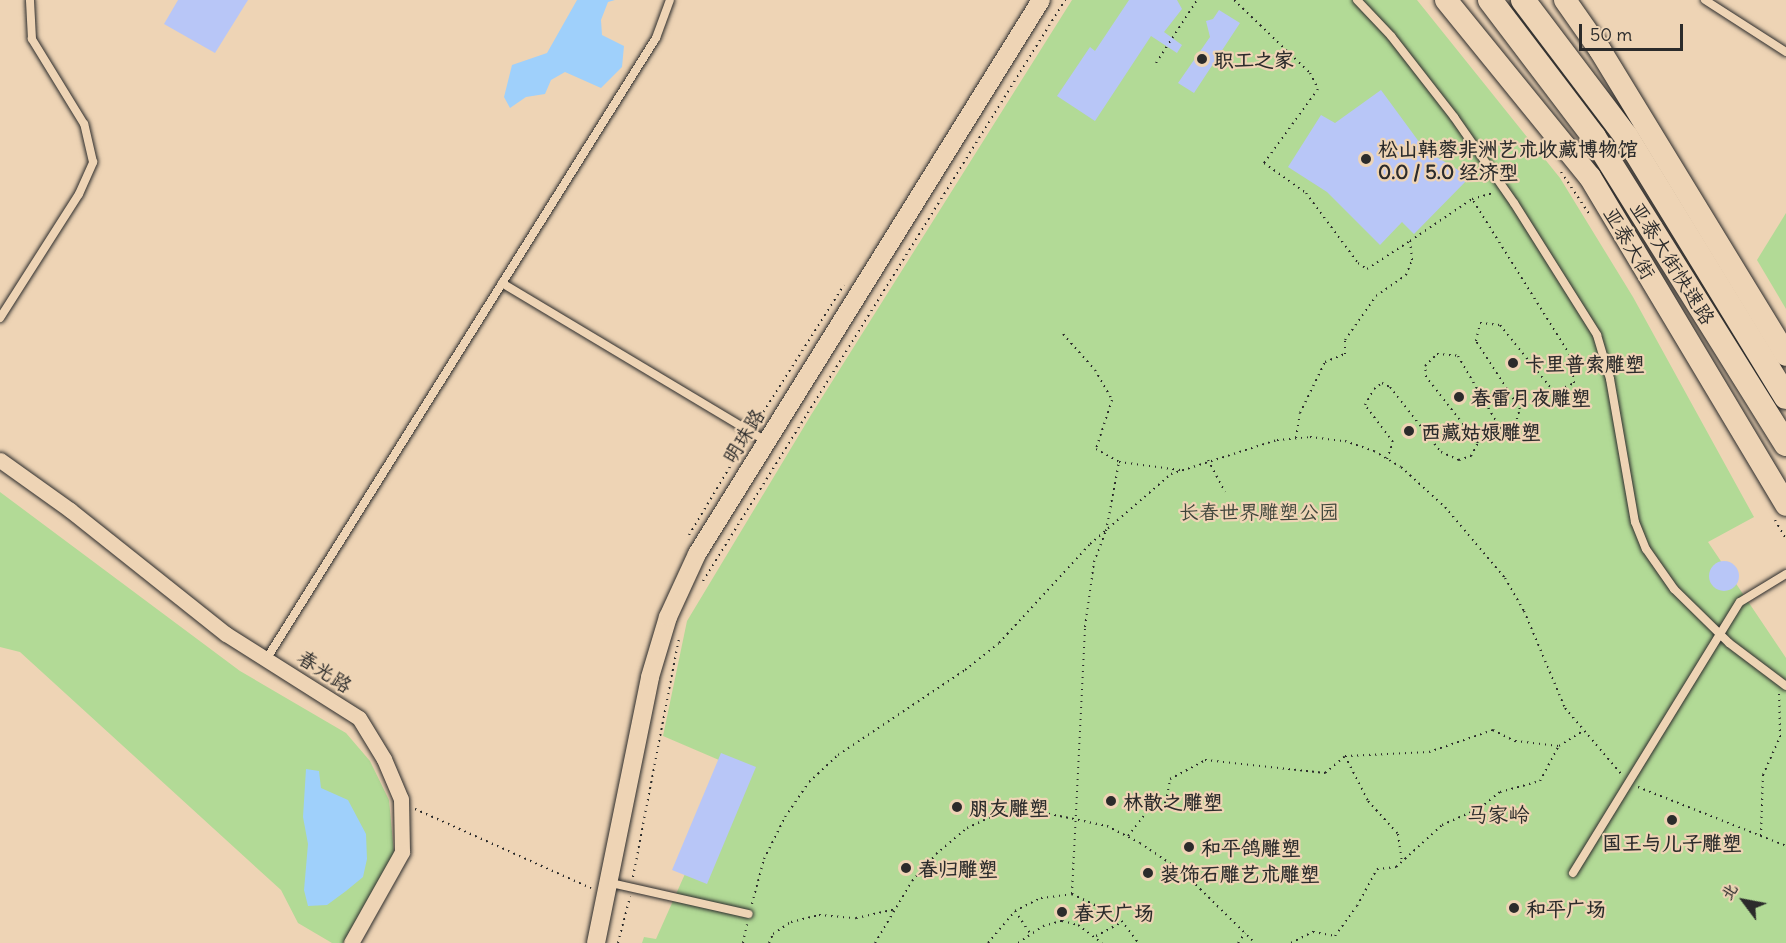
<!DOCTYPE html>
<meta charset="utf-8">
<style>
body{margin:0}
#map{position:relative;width:1786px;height:943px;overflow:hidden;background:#eed4b5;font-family:Delius,"LXGW WenKai TC",sans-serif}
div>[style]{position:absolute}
.green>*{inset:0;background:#b2da96}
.water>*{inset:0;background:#9fd0fb}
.building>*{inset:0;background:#b8c6f7}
.round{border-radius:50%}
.path>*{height:2px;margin-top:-1px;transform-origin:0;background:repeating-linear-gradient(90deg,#2b2b2b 0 1.5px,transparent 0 6px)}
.roads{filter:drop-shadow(0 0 2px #2b2b2b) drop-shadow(0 0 2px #2b2b2b)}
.service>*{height:8px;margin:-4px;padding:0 4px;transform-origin:4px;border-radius:4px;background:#eed4b5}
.minor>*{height:15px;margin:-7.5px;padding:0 7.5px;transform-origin:7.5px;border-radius:7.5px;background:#eed4b5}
.tertiary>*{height:18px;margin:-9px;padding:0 9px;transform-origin:9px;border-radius:9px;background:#eed4b5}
.primary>*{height:22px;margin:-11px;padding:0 11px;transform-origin:11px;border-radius:11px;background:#eed4b5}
.trunk>*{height:24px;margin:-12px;padding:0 12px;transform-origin:12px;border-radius:12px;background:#eed4b5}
.dots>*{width:16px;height:16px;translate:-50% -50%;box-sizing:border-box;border:3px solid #eed4b5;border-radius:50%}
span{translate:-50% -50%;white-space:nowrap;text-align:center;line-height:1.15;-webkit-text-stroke:4.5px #eed4b5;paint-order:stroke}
.poi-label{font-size:20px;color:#2b2b2b;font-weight:700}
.left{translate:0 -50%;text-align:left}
.street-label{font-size:20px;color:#2b2b2b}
.park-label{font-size:20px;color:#3f453b}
.neighbourhood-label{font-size:21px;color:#2b2b2b}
.north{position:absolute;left:1714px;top:871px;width:60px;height:60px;-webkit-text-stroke:4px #eed4b5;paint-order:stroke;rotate:302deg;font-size:16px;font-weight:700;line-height:24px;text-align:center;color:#2b2b2b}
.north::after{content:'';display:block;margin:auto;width:21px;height:27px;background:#2b2b2b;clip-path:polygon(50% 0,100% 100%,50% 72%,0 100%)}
.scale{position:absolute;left:1579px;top:24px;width:104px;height:27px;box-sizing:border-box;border:3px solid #2b2b2b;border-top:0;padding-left:8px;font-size:18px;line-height:21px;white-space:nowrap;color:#2b2b2b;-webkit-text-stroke:4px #eed4b5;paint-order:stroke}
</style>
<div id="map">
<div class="green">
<i style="clip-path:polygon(1072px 0,1417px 0,1560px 178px,1633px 297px,1754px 517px,1708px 542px,1786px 658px,1786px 943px,642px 943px,644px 937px,656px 939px,733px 766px,663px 736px,687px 621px,811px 415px)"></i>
<i style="clip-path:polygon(1786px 213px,1786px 309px,1757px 260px)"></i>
<i style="clip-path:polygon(0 492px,240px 671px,346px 733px,370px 761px,389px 800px,394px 853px,343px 943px,332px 943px,298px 923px,281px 890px,20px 652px,0 647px)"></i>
</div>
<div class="water">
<i style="clip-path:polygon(577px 0,615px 0,608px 2px,601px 20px,602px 35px,624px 46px,622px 67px,601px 88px,565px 72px,551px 80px,545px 94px,526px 97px,510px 108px,504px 97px,512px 65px,547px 53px)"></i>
<i style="clip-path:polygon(306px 769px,319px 771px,321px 788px,348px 800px,366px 834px,367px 859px,363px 877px,346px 891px,327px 905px,308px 906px,304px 890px,308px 844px,303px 817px)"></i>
</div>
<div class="building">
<i style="clip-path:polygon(178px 0,248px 0,215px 53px,164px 24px)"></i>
<i style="clip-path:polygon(1129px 0,1177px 0,1182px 9px,1164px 32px,1182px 45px,1177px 53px,1151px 36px,1095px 121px,1057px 96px,1090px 47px,1095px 51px)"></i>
<i style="clip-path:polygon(1219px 10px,1240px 23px,1194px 93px,1178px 83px,1210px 37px,1206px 21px,1213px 19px)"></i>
<i style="clip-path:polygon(1381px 90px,1425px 150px,1470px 177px,1414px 234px,1402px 222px,1380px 245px,1327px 192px,1288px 167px,1321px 115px,1335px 123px)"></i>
<i class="round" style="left:1709px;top:561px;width:30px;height:30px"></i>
<i style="clip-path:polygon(721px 753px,756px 767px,707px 884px,672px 870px)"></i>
</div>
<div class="path">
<i style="left:1234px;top:0;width:105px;rotate:43.8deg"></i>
<i style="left:1310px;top:73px;width:18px;rotate:63deg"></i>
<i style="left:1318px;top:89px;width:92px;rotate:126.1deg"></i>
<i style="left:1264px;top:163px;width:52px;rotate:35.5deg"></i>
<i style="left:1306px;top:193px;width:87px;rotate:53.4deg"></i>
<i style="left:1358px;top:263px;width:11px;rotate:34deg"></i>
<i style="left:1367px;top:269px;width:51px;rotate:-33.1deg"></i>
<i style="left:1156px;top:63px;width:75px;rotate:-56.9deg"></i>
<i style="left:1561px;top:172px;width:52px;rotate:56deg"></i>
<i style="left:1063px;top:334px;width:48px;rotate:48.4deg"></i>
<i style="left:1095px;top:370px;width:34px;rotate:60deg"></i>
<i style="left:1112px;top:400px;width:52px;rotate:108.1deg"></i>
<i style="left:1096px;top:449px;width:26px;rotate:29deg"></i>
<i style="left:1119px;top:462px;width:62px;rotate:7.5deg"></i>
<i style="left:757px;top:422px;width:162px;rotate:-57.6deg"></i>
<i style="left:1296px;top:438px;width:25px;rotate:-81deg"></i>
<i style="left:1300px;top:413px;width:57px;rotate:-63.9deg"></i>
<i style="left:1325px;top:362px;width:22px;rotate:-22deg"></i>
<i style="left:1345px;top:354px;width:14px;rotate:-90deg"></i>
<i style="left:1345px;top:340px;width:54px;rotate:-54.8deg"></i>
<i style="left:1376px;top:296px;width:37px;rotate:-35deg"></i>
<i style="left:1406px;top:275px;width:16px;rotate:-68deg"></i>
<i style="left:1412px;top:260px;width:19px;rotate:-96deg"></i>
<i style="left:1410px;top:241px;width:75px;rotate:-34.1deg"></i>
<i style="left:1472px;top:199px;width:22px;rotate:-16deg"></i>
<i style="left:1387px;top:459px;width:18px;rotate:-71deg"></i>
<i style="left:1393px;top:442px;width:46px;rotate:-127.1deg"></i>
<i style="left:1365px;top:405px;width:18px;rotate:-61deg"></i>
<i style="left:1374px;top:389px;width:10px;rotate:-37deg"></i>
<i style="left:1382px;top:383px;width:9px;rotate:27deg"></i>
<i style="left:1390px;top:387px;width:83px;rotate:51.9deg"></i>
<i style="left:1441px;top:452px;width:20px;rotate:24deg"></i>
<i style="left:1459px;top:460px;width:13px;rotate:-18deg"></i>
<i style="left:1471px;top:456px;width:15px;rotate:-62deg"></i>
<i style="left:1478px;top:443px;width:84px;rotate:-128.2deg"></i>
<i style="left:1426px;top:377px;width:11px;rotate:-95deg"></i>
<i style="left:1425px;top:366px;width:17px;rotate:-45deg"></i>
<i style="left:1437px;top:354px;width:21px;rotate:5deg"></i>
<i style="left:1458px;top:356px;width:83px;rotate:59.7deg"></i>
<i style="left:1500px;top:428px;width:15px;rotate:-11deg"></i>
<i style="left:1515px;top:425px;width:17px;rotate:-73deg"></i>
<i style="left:1520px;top:409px;width:81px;rotate:-122.9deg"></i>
<i style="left:1476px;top:341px;width:18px;rotate:-77deg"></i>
<i style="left:1480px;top:323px;width:20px;rotate:6deg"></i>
<i style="left:1500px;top:325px;width:86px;rotate:51.1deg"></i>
<i style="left:1554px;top:392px;width:22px;rotate:-24deg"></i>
<i style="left:1574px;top:383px;width:28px;rotate:-98deg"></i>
<i style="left:1570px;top:355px;width:184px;rotate:-122.1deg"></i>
<i style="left:1208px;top:460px;width:36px;rotate:62deg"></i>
<i style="left:1775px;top:520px;width:22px;rotate:60deg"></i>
<i style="left:689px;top:535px;width:111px;rotate:-59deg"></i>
<i style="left:703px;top:581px;width:685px;rotate:-58.07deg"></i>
<i style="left:1345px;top:756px;width:51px;rotate:62.9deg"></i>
<i style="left:1368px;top:801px;width:45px;rotate:47.7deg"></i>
<i style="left:1398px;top:834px;width:28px;rotate:82deg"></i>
<i style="left:1638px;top:787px;width:159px;rotate:21.7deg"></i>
<i style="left:415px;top:809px;width:193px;rotate:24.2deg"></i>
<i style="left:1128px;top:836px;width:33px;rotate:-52deg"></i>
<i style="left:1148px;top:810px;width:20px;rotate:-24deg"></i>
<i style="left:1166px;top:802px;width:23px;rotate:-80deg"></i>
<i style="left:1170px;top:779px;width:40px;rotate:-28deg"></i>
<i style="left:1205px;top:760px;width:121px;rotate:6.2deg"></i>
<i style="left:1325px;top:773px;width:26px;rotate:-40deg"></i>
<i style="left:1345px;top:756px;width:84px;rotate:-2.7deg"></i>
<i style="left:1429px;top:752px;width:68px;rotate:-19deg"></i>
<i style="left:1493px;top:730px;width:25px;rotate:27deg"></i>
<i style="left:1515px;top:741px;width:44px;rotate:6.5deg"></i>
<i style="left:1761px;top:836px;width:61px;rotate:-88.1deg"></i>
<i style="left:1763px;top:775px;width:42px;rotate:-65.9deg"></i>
<i style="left:1780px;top:737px;width:44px;rotate:-91.3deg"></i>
<i style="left:633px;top:877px;width:243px;rotate:-79.1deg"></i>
<i style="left:1072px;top:894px;width:267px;rotate:-87.2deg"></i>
<i style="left:1085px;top:627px;width:66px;rotate:-82.1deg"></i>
<i style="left:1094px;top:562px;width:33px;rotate:-69deg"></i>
<i style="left:1106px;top:531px;width:70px;rotate:-79.3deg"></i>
<i style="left:752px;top:904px;width:47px;rotate:-75.1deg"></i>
<i style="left:764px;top:859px;width:47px;rotate:-63.4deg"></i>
<i style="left:785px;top:817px;width:42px;rotate:-55.6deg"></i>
<i style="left:809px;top:782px;width:40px;rotate:-43deg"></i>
<i style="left:838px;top:755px;width:153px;rotate:-33.8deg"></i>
<i style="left:965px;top:670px;width:43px;rotate:-38.5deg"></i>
<i style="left:999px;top:643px;width:134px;rotate:-47.4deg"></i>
<i style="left:1090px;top:544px;width:107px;rotate:-40.8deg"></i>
<i style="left:1171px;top:474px;width:111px;rotate:-17.8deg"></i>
<i style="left:1277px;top:440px;width:33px;rotate:-5deg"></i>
<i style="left:1310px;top:437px;width:35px;rotate:7deg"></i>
<i style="left:1345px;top:441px;width:31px;rotate:19deg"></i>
<i style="left:1374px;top:451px;width:31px;rotate:31deg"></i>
<i style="left:1401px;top:467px;width:59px;rotate:42.3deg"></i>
<i style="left:1445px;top:507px;width:93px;rotate:49.8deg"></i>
<i style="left:1505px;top:578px;width:38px;rotate:60deg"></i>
<i style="left:1524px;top:611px;width:105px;rotate:67.1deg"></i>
<i style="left:1565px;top:708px;width:88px;rotate:49.6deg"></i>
<i style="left:1015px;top:911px;width:27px;rotate:56deg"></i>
<i style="left:1096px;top:936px;width:30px;rotate:-28deg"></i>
<i style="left:618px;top:943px;width:48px;rotate:-75.4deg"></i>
<i style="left:743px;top:943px;width:19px;rotate:-78deg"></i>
<i style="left:769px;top:943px;width:10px;rotate:-66deg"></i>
<i style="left:773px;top:934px;width:22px;rotate:-34deg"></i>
<i style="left:791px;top:922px;width:29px;rotate:-14deg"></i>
<i style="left:819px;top:915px;width:37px;rotate:5deg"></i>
<i style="left:856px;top:918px;width:41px;rotate:-12.7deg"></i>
<i style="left:875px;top:943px;width:72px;rotate:-59.2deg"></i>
<i style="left:912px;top:881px;width:36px;rotate:-48deg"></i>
<i style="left:936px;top:854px;width:40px;rotate:-40deg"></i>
<i style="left:967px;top:828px;width:40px;rotate:-25deg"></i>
<i style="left:1003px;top:811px;width:28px;rotate:-2deg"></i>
<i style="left:1031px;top:810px;width:78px;rotate:11.9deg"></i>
<i style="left:1107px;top:826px;width:37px;rotate:27deg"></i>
<i style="left:1140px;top:843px;width:52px;rotate:34deg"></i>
<i style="left:1183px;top:872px;width:101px;rotate:44.6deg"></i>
<i style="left:988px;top:943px;width:42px;rotate:-49.8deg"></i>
<i style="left:1015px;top:911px;width:29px;rotate:-27deg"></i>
<i style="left:1041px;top:898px;width:31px;rotate:-7deg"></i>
<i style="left:1072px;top:894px;width:51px;rotate:25.6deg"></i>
<i style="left:1118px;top:916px;width:34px;rotate:53deg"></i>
<i style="left:1018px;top:943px;width:30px;rotate:-34deg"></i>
<i style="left:1043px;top:926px;width:20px;rotate:-15deg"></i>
<i style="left:1062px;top:921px;width:16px;rotate:14deg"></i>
<i style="left:1078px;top:925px;width:30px;rotate:37deg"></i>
<i style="left:1238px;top:943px;width:12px;rotate:-55deg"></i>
<i style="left:1291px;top:943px;width:25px;rotate:-27deg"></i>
<i style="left:1313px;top:932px;width:22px;rotate:10deg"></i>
<i style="left:1335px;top:936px;width:37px;rotate:-54deg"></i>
<i style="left:1357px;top:906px;width:42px;rotate:-61.6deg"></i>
<i style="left:1377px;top:869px;width:19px;rotate:-6deg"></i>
<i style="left:1396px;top:867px;width:62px;rotate:-42.4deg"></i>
<i style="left:1442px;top:825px;width:42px;rotate:-24.1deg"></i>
<i style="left:1480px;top:808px;width:26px;rotate:-39deg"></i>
<i style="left:1500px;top:792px;width:41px;rotate:-15.4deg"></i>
<i style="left:1540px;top:781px;width:40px;rotate:-62deg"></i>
<i style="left:1559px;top:746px;width:26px;rotate:-32deg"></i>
</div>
<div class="roads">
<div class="service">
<i style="left:1357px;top:0;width:50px;rotate:46.6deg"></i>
<i style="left:1391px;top:36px;width:103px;rotate:52.1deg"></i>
<i style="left:1454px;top:117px;width:105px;rotate:55.1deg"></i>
<i style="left:1514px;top:203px;width:156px;rotate:57.8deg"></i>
<i style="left:1597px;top:335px;width:46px;rotate:73.5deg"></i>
<i style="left:1610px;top:379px;width:145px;rotate:80.1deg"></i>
<i style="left:1635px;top:522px;width:29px;rotate:68deg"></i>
<i style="left:1646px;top:549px;width:49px;rotate:55deg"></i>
<i style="left:1674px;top:589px;width:77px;rotate:44.5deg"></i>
<i style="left:1729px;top:643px;width:71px;rotate:37deg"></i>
<i style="left:1705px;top:0;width:96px;rotate:32.7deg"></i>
<i style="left:502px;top:283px;width:308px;rotate:30.9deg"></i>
<i style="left:0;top:318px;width:147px;rotate:-57.5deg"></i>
<i style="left:79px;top:194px;width:35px;rotate:-66deg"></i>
<i style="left:93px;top:162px;width:39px;rotate:-103deg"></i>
<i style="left:84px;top:124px;width:100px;rotate:-121.5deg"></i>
<i style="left:32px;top:39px;width:39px;rotate:-93deg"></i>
<i style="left:267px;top:658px;width:732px;rotate:-57.9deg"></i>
<i style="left:656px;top:38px;width:40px;rotate:-69.8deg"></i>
<i style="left:1573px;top:873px;width:318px;rotate:-58.4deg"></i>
<i style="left:1740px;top:602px;width:54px;rotate:-31.3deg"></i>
<i style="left:611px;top:883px;width:141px;rotate:12.7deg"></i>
</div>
<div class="minor">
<i style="left:0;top:460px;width:86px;rotate:35.5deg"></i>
<i style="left:70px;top:510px;width:199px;rotate:38.5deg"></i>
<i style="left:226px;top:634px;width:157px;rotate:32.3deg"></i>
<i style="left:359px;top:718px;width:48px;rotate:58.6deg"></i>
<i style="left:384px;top:759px;width:43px;rotate:67deg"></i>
<i style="left:401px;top:799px;width:53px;rotate:88.9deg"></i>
<i style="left:402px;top:852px;width:104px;rotate:119.3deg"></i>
</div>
<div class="tertiary">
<i style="left:596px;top:943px;width:271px;rotate:-78.5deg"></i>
<i style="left:650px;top:677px;width:63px;rotate:-73.3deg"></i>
<i style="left:668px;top:617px;width:69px;rotate:-65.3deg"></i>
<i style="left:697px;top:554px;width:652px;rotate:-58.16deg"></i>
</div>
<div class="primary">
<i style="left:1446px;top:0;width:228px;rotate:50.9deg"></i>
<i style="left:1590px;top:177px;width:382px;rotate:59.1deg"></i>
<i style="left:1565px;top:0;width:61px;rotate:55deg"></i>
<i style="left:1600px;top:50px;width:357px;rotate:58.6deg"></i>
</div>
<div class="trunk">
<i style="left:1490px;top:0;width:172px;rotate:52.8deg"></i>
<i style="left:1594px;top:137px;width:362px;rotate:58deg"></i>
<i style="left:1523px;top:0;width:171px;rotate:52.9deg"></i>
<i style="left:1626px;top:136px;width:306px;rotate:58.5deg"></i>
</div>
</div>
<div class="dots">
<i style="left:1202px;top:59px;background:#2b2b2b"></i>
<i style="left:1366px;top:159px;background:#2b2b2b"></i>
<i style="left:1513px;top:363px;background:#2b2b2b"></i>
<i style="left:1459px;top:397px;background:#2b2b2b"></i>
<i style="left:1409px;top:431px;background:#2b2b2b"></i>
<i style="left:1111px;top:801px;background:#2b2b2b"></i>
<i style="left:957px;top:807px;background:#2b2b2b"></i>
<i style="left:1672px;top:820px;background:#2b2b2b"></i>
<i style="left:1189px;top:847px;background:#2b2b2b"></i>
<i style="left:906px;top:868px;background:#2b2b2b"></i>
<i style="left:1148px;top:873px;background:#2b2b2b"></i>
<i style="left:1514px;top:908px;background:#2b2b2b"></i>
<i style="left:1062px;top:912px;background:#2b2b2b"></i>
</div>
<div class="poi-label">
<span class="left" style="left:1214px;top:59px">职工之家</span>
<span class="left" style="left:1378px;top:160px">松山韩蓉非洲艺术收藏博物馆<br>0.0 / 5.0 经济型</span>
<span class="left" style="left:1525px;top:363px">卡里普索雕塑</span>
<span class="left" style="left:1471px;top:397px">春雷月夜雕塑</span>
<span class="left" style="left:1421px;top:431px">西藏姑娘雕塑</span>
<span class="left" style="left:1123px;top:801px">林散之雕塑</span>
<span class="left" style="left:969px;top:807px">朋友雕塑</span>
<span style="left:1672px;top:842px">国王与儿子雕塑</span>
<span class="left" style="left:1201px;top:847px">和平鸽雕塑</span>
<span class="left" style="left:918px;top:868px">春归雕塑</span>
<span class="left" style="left:1160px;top:873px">装饰石雕艺术雕塑</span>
<span class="left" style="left:1526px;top:908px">和平广场</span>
<span class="left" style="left:1074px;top:912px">春天广场</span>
</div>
<div class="street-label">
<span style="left:1630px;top:243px;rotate:59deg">亚泰大街</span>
<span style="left:1673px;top:263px;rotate:58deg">亚泰大街快速路</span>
<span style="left:743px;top:436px;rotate:-58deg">明珠路</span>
<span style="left:325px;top:671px;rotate:33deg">春光路</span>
</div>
<div class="park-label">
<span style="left:1259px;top:511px">长春世界雕塑公园</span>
</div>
<div class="neighbourhood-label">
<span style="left:1498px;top:815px">马家岭</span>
</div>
<div class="north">北</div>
<div class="scale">50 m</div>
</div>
